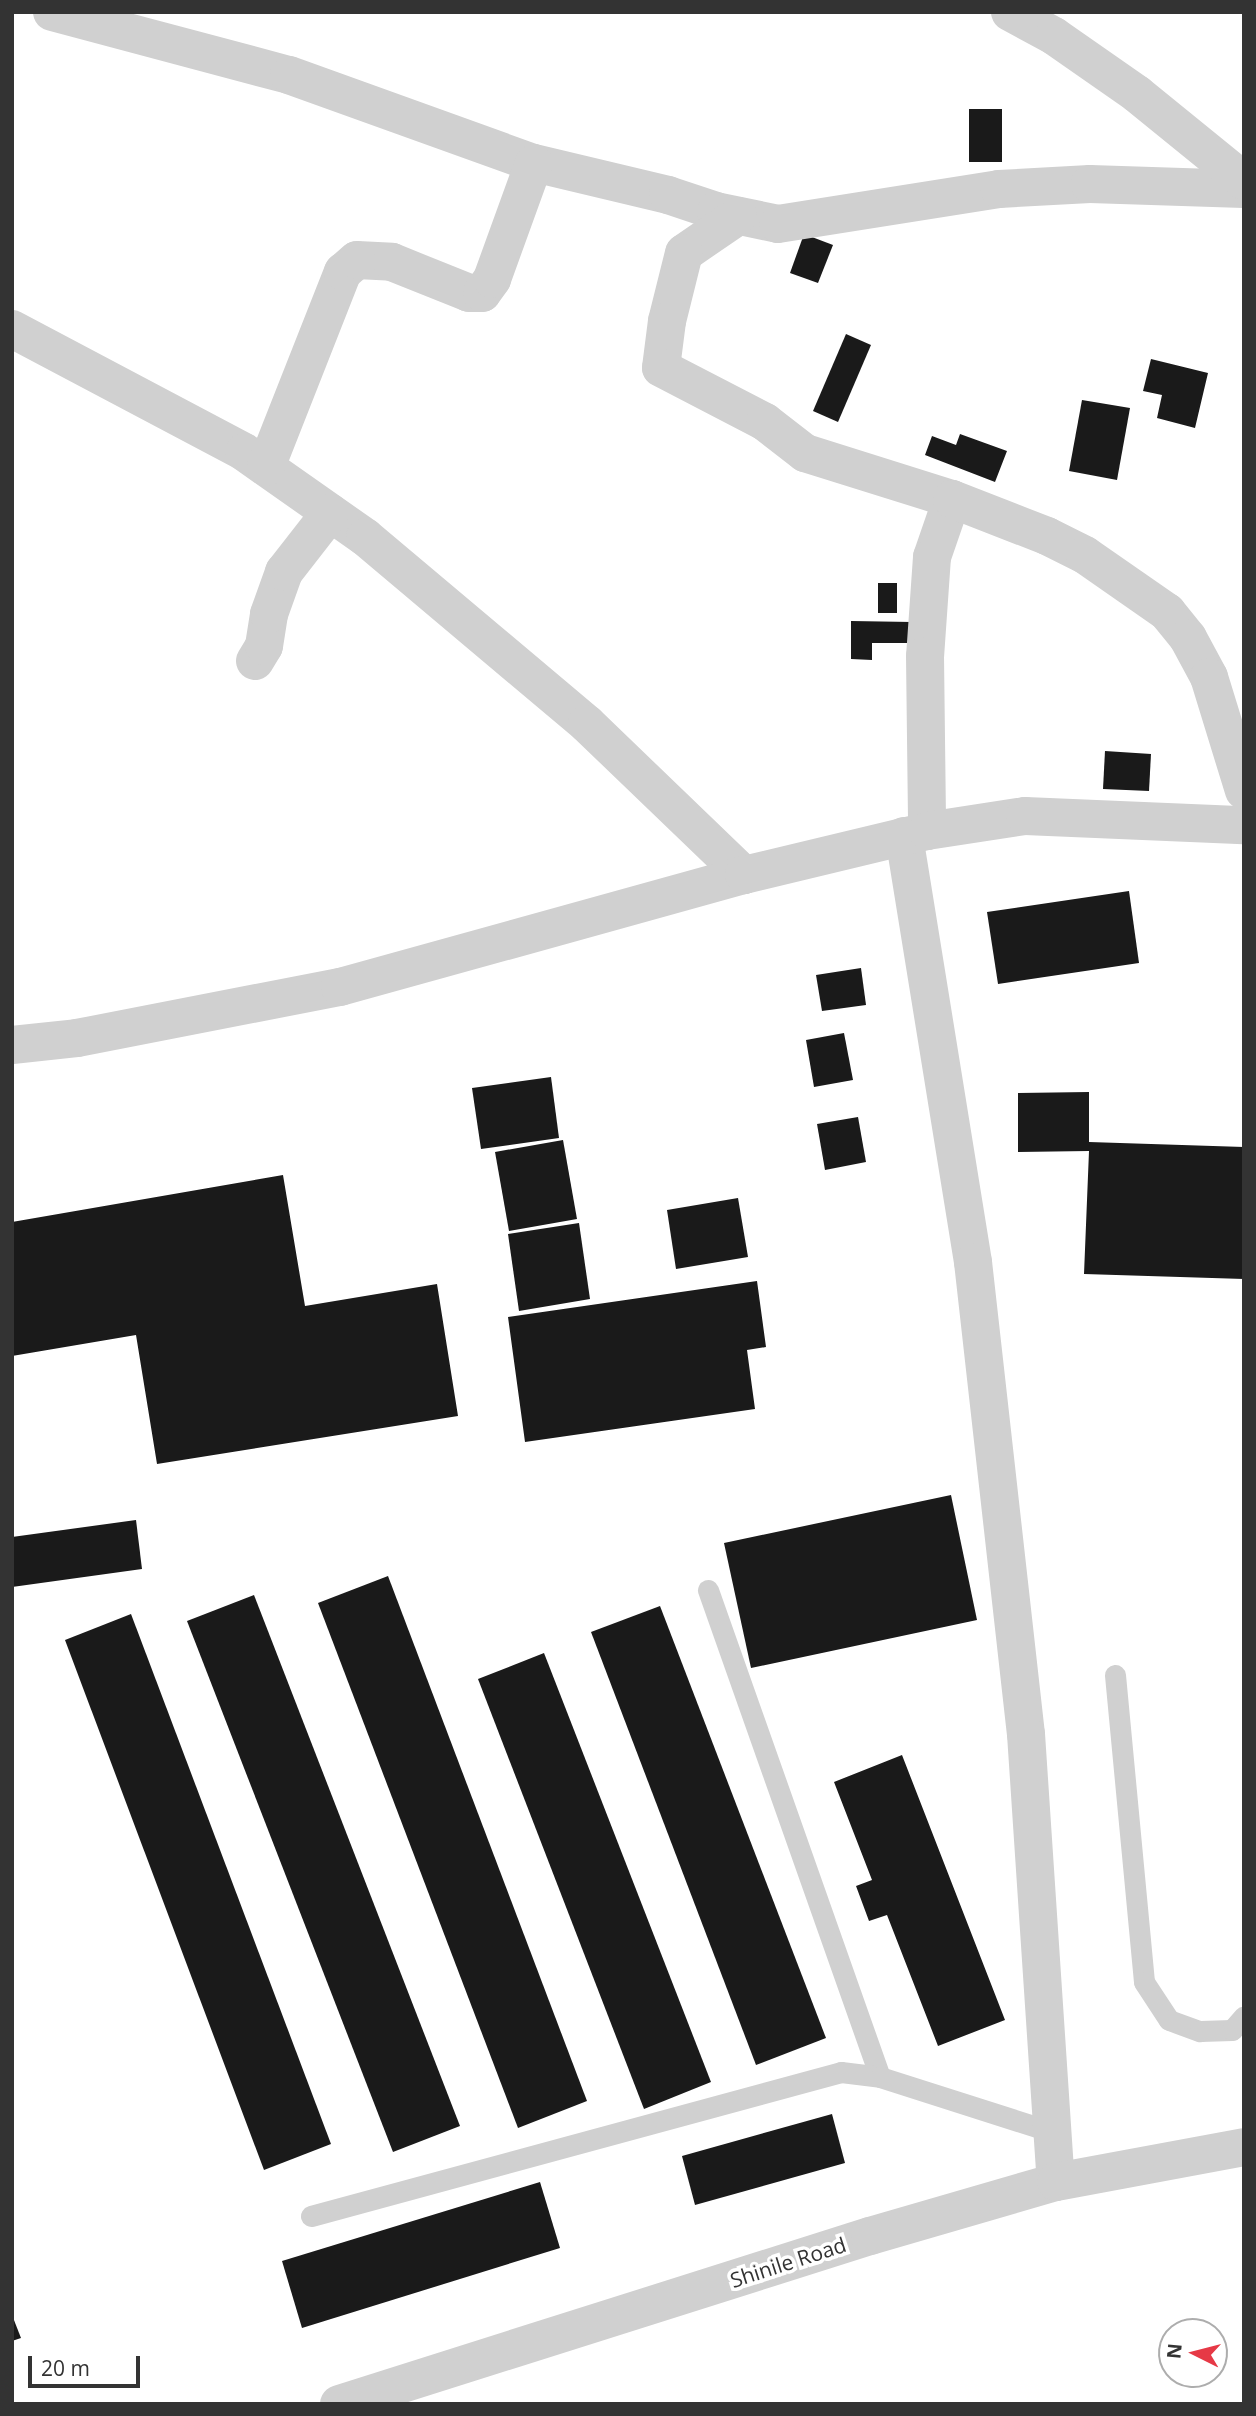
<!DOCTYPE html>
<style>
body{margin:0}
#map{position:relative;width:1256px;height:2416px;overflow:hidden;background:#fff;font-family:"Open Sans",sans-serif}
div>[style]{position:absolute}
.building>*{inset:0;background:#1a1a1a}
.service>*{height:21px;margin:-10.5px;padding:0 10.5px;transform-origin:10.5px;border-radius:10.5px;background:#d0d0d0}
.minor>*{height:38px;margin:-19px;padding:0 19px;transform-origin:19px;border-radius:19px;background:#d0d0d0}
span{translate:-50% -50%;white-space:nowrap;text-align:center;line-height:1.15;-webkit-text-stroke:7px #fff;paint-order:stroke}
.street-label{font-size:21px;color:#333}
.frame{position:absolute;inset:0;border:14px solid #333;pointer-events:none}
.north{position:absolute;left:1158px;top:2318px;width:70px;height:70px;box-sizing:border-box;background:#fff;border:2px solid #adadad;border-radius:50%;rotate:276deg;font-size:19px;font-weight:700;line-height:28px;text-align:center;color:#333}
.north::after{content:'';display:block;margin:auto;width:24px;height:32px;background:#e63946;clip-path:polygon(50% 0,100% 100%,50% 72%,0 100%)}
.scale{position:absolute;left:28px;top:2356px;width:112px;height:32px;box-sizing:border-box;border:4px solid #333;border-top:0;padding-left:9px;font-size:21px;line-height:24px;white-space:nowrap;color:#333;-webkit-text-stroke:5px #fff;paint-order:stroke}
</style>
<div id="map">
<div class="building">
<i style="clip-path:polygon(969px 109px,1002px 109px,1002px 162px,969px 162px)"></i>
<i style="clip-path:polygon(804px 234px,833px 245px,818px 283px,790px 273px)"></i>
<i style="clip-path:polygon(846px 334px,871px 345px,838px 422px,813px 411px)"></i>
<i style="clip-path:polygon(1151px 359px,1208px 373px,1195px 428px,1157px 418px,1162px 395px,1143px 391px)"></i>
<i style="clip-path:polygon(1082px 400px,1130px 408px,1117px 480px,1069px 471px)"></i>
<i style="clip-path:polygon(960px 434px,1007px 451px,995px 482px,925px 455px,932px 436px,956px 445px)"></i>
<i style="clip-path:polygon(878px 583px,897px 583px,897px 613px,878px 613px)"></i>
<i style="clip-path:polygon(851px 621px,912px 622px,912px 643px,872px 643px,872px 660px,851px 659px)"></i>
<i style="clip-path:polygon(1105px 751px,1151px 754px,1149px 791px,1103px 789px)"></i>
<i style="clip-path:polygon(1129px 891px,1139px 963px,998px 984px,987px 912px)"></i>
<i style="clip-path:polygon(861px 968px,866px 1005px,822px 1011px,816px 975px)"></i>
<i style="clip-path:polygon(844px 1033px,853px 1080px,814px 1087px,806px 1040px)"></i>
<i style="clip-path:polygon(551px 1077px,559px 1138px,481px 1149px,472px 1088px)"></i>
<i style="clip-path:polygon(1089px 1092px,1089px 1142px,1244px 1147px,1244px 1279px,1084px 1274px,1089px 1151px,1018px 1152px,1018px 1093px)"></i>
<i style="clip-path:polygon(858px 1117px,866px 1162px,825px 1170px,817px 1124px)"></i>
<i style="clip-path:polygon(563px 1140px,577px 1219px,509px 1231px,495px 1152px)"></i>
<i style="clip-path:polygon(283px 1175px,305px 1306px,437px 1284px,458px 1416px,157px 1464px,136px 1335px,12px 1356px,12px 1222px)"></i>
<i style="clip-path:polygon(738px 1198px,748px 1257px,676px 1269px,667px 1210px)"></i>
<i style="clip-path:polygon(579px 1223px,590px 1299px,519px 1311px,508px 1234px)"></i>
<i style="clip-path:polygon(757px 1281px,766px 1347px,747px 1350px,755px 1409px,525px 1442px,508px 1317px)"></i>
<i style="clip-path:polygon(951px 1495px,977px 1620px,751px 1668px,724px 1543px)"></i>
<i style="clip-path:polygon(136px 1520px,142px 1569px,12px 1587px,12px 1537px)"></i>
<i style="clip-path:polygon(388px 1576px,587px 2101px,518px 2128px,318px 1603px)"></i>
<i style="clip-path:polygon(254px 1595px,460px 2126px,393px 2152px,187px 1621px)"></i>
<i style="clip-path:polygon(660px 1606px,826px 2038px,756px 2065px,591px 1632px)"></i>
<i style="clip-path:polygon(131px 1614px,331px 2144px,264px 2170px,65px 1640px)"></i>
<i style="clip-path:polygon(544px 1653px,711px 2082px,644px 2109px,478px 1679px)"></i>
<i style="clip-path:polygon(902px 1755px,1005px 2020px,938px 2046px,887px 1915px,869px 1921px,856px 1886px,872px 1880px,834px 1782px)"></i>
<i style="clip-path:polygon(832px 2114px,845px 2163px,695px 2205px,682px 2156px)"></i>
<i style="clip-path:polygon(540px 2182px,560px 2248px,302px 2328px,282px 2261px)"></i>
<i style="clip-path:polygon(12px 2315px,21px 2338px,12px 2341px)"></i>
</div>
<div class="service">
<i style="left:708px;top:1590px;width:516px;rotate:70.55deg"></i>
<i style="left:1115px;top:1675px;width:308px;rotate:84.6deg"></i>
<i style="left:1144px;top:1982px;width:45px;rotate:56.7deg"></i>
<i style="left:1169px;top:2020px;width:33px;rotate:20deg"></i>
<i style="left:1200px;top:2031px;width:32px;rotate:-2deg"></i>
<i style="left:1232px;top:2030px;width:18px;rotate:-49deg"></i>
<i style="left:311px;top:2216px;width:549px;rotate:-15.2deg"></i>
<i style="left:841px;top:2072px;width:39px;rotate:7deg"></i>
<i style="left:880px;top:2077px;width:181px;rotate:17.7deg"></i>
</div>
<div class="minor">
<i style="left:52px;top:12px;width:245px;rotate:14.9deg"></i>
<i style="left:289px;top:75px;width:260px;rotate:19.8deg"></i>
<i style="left:534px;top:163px;width:138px;rotate:13.4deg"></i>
<i style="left:668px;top:195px;width:51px;rotate:18.4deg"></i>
<i style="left:716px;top:211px;width:63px;rotate:11.8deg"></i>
<i style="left:778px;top:224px;width:224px;rotate:-9deg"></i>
<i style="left:999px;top:189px;width:91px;rotate:-3.1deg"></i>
<i style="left:1090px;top:184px;width:154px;rotate:1.9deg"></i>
<i style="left:1010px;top:12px;width:50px;rotate:28.6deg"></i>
<i style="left:1054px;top:36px;width:101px;rotate:34.9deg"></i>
<i style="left:1137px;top:94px;width:138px;rotate:39.1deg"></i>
<i style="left:738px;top:216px;width:65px;rotate:145.6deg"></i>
<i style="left:684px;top:253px;width:70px;rotate:104deg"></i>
<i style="left:667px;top:321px;width:47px;rotate:97.3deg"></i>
<i style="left:661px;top:368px;width:117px;rotate:27.4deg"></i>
<i style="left:765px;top:422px;width:51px;rotate:37.8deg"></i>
<i style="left:805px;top:453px;width:154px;rotate:17.4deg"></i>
<i style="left:952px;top:499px;width:61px;rotate:109deg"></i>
<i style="left:932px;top:557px;width:99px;rotate:94deg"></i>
<i style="left:925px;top:656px;width:175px;rotate:89.3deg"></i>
<i style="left:12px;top:329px;width:263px;rotate:27.9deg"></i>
<i style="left:244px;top:452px;width:148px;rotate:35.1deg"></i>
<i style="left:365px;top:537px;width:290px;rotate:40.1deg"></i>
<i style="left:587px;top:724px;width:218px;rotate:43.9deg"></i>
<i style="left:266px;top:467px;width:210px;rotate:-68.5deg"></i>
<i style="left:343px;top:272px;width:18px;rotate:-41deg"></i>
<i style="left:357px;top:260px;width:35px;rotate:3deg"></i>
<i style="left:392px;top:262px;width:83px;rotate:21.9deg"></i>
<i style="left:469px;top:293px;width:13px"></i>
<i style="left:482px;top:293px;width:17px;rotate:-54deg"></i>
<i style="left:492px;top:279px;width:123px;rotate:-70.1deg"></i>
<i style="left:952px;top:499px;width:102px;rotate:21.3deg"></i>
<i style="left:1047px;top:536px;width:42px;rotate:26.6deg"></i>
<i style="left:1085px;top:555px;width:100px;rotate:34.8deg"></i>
<i style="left:1167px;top:612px;width:33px;rotate:51deg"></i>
<i style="left:1188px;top:638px;width:44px;rotate:61.7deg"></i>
<i style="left:1209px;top:677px;width:119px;rotate:72.9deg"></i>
<i style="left:255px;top:661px;width:17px;rotate:-59deg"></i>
<i style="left:264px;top:646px;width:32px;rotate:-81deg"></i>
<i style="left:269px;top:614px;width:45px;rotate:-70.3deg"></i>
<i style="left:284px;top:572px;width:75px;rotate:-52.1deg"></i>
<i style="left:904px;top:836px;width:432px;rotate:80.8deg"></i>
<i style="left:973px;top:1262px;width:475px;rotate:83.6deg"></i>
<i style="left:1026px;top:1734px;width:449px;rotate:86.2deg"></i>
<i style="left:12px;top:1045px;width:65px;rotate:-6.1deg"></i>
<i style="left:77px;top:1038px;width:268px;rotate:-11deg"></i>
<i style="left:340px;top:987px;width:419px;rotate:-15.5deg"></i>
<i style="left:744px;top:875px;width:188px;rotate:-13.5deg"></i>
<i style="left:927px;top:831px;width:99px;rotate:-8.7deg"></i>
<i style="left:1025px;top:816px;width:219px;rotate:2.4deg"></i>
<i style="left:339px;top:2404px;width:557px;rotate:-17.56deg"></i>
<i style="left:870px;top:2236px;width:194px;rotate:-16.2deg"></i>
<i style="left:1056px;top:2182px;width:191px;rotate:-10.5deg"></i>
</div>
<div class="street-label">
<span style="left:788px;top:2262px;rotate:-18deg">Shinile Road</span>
</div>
<div class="frame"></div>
<div class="north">N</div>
<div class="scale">20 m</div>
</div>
